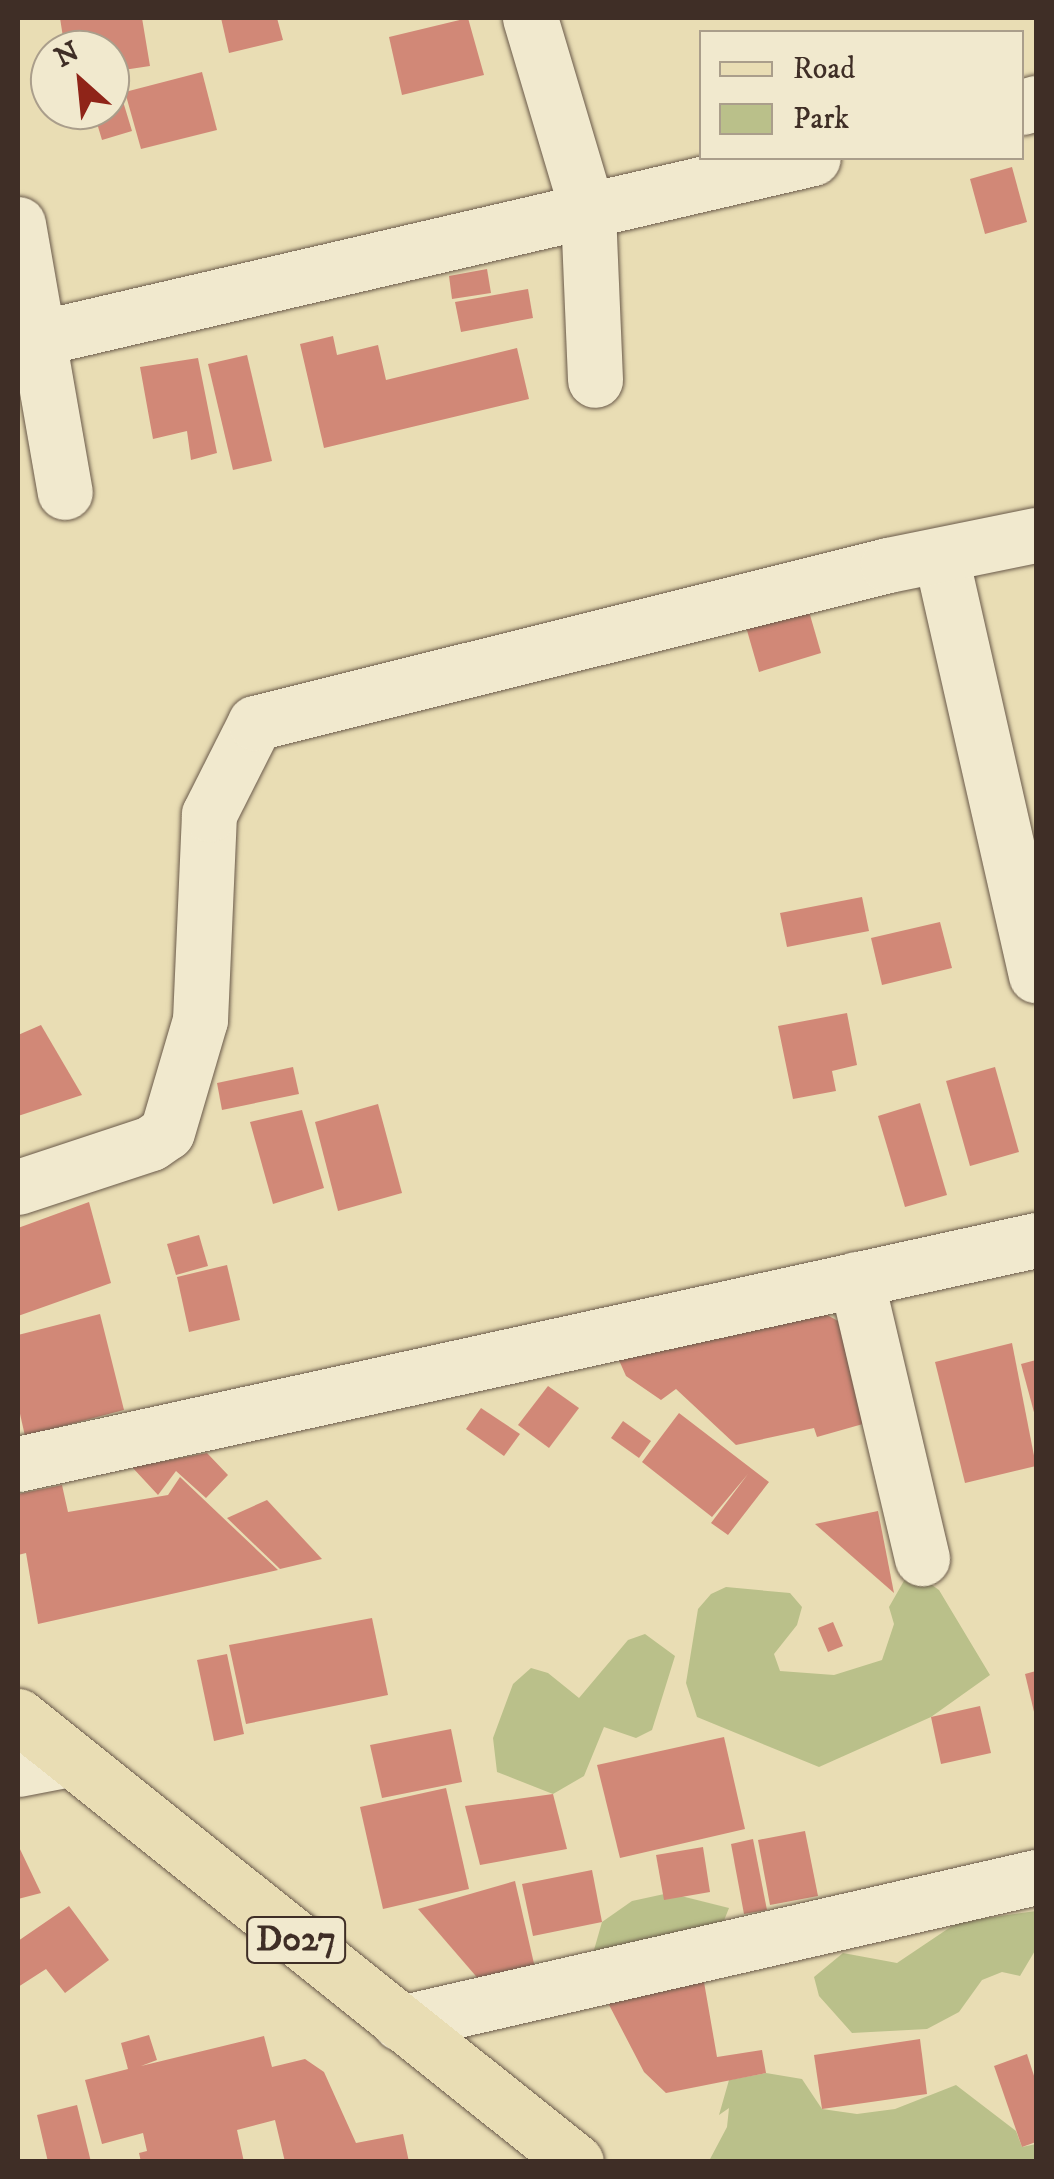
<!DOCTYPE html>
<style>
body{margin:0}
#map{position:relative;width:1054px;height:2179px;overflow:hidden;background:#e9ddb4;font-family:"IM FELL DW Pica",serif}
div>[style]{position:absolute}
.green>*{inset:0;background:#bac08a}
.building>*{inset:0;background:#d18877}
.roads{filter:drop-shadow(0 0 2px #6a5a4a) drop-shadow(0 0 2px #6a5a4a)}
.minor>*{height:55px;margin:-27.5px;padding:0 27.5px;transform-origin:27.5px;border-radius:27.5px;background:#f1e9ce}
.major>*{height:55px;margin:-27.5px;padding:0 27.5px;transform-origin:27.5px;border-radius:27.5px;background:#e9ddb4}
span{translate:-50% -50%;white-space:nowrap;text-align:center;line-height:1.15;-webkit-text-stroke:8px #f1e9ce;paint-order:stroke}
.shield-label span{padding:2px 8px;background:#f1e9ce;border:2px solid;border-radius:8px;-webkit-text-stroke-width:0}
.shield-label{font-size:35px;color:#3f2e26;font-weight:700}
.frame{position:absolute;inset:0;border:20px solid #3f2e26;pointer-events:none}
.legend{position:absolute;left:699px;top:30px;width:325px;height:130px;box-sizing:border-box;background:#f1e9ce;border:2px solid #aa9e8b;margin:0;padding:12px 18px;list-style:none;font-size:30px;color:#3f2e26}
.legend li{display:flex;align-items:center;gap:20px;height:50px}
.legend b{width:50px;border:2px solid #aa9e8b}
.north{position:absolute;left:30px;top:30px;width:100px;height:100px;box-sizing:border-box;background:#f1e9ce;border:2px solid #aa9e8b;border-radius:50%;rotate:333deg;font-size:28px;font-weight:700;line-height:40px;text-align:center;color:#3f2e26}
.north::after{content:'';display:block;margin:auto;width:35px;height:45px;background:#8f2418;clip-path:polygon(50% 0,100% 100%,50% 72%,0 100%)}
</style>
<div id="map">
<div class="green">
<i style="clip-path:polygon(905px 1579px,925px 1580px,939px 1590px,990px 1675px,931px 1717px,819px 1767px,697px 1717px,686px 1683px,698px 1609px,711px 1594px,726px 1587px,790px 1593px,802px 1607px,797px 1625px,774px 1654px,780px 1671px,834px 1675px,882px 1660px,894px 1624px,889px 1607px)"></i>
<i style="clip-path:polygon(645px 1634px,675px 1656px,652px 1730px,636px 1738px,604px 1727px,584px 1776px,553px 1794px,497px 1772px,493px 1738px,513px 1684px,531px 1668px,548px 1673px,579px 1698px,628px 1640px)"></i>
<i style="clip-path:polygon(669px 1893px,729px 1908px,715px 1943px,592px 1957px,602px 1922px,632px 1901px)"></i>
<i style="clip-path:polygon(1036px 1911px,1036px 1949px,1020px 1976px,1002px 1972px,982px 1980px,959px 2012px,927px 2029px,852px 2033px,819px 1996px,814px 1977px,843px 1953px,897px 1963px,958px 1922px)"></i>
<i style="clip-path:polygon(766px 2073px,802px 2079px,822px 2109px,857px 2114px,895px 2109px,956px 2085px,1016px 2131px,1022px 2147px,1036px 2144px,1036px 2161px,709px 2161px,727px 2127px,729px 2108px,719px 2115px,729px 2080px)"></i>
</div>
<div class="building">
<i style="clip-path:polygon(60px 18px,142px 18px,150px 66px,110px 72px,110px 50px,65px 50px)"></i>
<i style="clip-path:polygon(221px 18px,277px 18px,283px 40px,229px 53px)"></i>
<i style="clip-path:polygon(468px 18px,484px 75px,402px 95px,389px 37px)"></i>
<i style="clip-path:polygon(202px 72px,217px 130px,141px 149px,125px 92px)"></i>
<i style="clip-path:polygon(115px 75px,132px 131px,102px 140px,93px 110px,110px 110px)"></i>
<i style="clip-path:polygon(1012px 167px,1027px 222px,985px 234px,970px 179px)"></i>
<i style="clip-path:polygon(487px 269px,491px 293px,452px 299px,449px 276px)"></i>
<i style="clip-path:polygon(528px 289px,533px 318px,461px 332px,455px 302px)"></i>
<i style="clip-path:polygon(333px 336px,337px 355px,378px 345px,386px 380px,517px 348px,529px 399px,324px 448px,300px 344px)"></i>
<i style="clip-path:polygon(247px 355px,272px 461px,233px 470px,208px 364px)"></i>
<i style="clip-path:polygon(198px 358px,217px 453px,191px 460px,187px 431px,153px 439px,140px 367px)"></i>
<i style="clip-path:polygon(808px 608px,821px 653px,759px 672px,746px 627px)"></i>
<i style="clip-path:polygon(862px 897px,869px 931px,787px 947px,780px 913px)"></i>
<i style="clip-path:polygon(940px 922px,952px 968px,882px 985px,871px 938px)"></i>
<i style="clip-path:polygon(847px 1013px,857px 1065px,832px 1071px,836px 1091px,793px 1099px,778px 1026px)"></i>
<i style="clip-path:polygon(41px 1025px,82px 1095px,18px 1116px,18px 1035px)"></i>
<i style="clip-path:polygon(293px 1067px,299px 1094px,222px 1110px,217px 1083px)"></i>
<i style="clip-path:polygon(995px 1067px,1019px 1152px,970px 1166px,946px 1081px)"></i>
<i style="clip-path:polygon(920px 1103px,947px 1195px,905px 1207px,878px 1116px)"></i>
<i style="clip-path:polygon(378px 1104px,402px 1193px,338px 1211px,315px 1122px)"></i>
<i style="clip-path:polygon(302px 1110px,324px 1188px,273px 1204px,250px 1122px)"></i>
<i style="clip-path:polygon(89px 1202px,111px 1283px,18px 1316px,18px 1228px)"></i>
<i style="clip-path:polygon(199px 1235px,208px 1266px,176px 1275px,167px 1244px)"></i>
<i style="clip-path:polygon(227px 1265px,240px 1320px,189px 1332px,177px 1277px)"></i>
<i style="clip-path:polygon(818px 1310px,849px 1327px,877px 1420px,817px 1437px,814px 1428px,736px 1445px,676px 1389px,661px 1400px,626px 1376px,618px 1358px)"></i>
<i style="clip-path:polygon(100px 1314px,124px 1410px,25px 1436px,18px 1405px,18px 1335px)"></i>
<i style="clip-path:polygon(1012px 1343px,1036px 1466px,965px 1483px,935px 1362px)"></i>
<i style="clip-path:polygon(1036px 1360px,1036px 1416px,1035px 1416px,1021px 1364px)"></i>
<i style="clip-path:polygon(548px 1386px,579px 1408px,549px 1448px,518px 1425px)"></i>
<i style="clip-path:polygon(481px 1408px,520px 1434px,504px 1456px,466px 1429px)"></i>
<i style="clip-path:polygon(679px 1413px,769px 1482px,728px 1535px,711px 1523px,748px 1474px,712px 1517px,642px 1462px)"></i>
<i style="clip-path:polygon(623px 1421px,651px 1441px,639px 1458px,611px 1438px)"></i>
<i style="clip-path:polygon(207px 1453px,228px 1475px,206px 1498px,176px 1471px,158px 1495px,132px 1467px)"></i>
<i style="clip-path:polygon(180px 1477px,278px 1570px,38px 1624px,26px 1553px,18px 1555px,18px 1494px,62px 1485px,68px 1512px,168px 1495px)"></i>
<i style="clip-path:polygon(267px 1500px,322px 1559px,280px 1569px,227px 1518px)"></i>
<i style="clip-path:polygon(878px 1511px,894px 1593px,815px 1524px)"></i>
<i style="clip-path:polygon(372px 1618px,388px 1695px,246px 1724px,229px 1645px)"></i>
<i style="clip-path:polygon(833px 1622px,843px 1646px,828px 1652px,818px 1628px)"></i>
<i style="clip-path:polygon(227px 1654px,244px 1734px,214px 1741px,197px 1660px)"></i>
<i style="clip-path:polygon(1036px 1671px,1036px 1716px,1035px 1716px,1025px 1674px)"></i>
<i style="clip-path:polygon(980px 1706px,991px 1753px,941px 1764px,931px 1717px)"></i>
<i style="clip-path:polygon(451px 1729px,462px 1782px,382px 1798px,370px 1745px)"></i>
<i style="clip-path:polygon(724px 1737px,745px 1829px,620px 1858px,597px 1765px)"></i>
<i style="clip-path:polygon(446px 1788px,469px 1889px,383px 1909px,360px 1807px)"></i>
<i style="clip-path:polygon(553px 1794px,567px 1849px,480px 1865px,465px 1806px)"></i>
<i style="clip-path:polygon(805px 1831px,818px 1896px,770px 1905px,758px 1840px)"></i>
<i style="clip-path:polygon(753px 1839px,767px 1910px,744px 1914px,731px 1844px)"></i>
<i style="clip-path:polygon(18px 1845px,41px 1893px,18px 1899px)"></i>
<i style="clip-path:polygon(703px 1847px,710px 1892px,664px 1900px,656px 1855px)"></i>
<i style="clip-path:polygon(592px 1870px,602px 1922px,533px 1936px,522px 1884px)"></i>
<i style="clip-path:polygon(515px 1881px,535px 1968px,481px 1982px,418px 1909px)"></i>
<i style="clip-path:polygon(69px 1906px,109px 1960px,65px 1993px,46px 1969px,18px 1987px,18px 1941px)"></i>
<i style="clip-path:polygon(704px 1982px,717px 2057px,762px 2050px,766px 2073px,666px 2093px,644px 2072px,607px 2001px)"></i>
<i style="clip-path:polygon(149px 2035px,157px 2060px,141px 2066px,264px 2036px,272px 2067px,305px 2059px,324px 2072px,356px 2143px,403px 2134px,409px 2162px,285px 2162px,275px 2120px,237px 2130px,244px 2162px,141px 2162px,139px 2153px,147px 2151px,143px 2133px,102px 2144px,85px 2080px,128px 2069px,121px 2043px)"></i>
<i style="clip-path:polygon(920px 2039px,927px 2094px,822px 2109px,814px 2055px)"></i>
<i style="clip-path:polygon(1027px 2054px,1036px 2082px,1036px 2142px,1022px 2147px,994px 2066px)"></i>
<i style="clip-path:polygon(77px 2105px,91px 2162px,48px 2162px,37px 2115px)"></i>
</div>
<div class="roads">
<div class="minor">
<i style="left:530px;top:18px;width:202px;rotate:73.4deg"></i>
<i style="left:588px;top:212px;width:168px;rotate:87.6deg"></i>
<i style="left:1022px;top:107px;width:15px;rotate:-16deg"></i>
<i style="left:18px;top:224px;width:272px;rotate:80.1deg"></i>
<i style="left:18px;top:343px;width:816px;rotate:-13.1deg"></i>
<i style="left:941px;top:557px;width:429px;rotate:77.2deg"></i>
<i style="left:18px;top:1187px;width:140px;rotate:-18.3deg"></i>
<i style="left:151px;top:1143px;width:19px;rotate:-35deg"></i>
<i style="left:167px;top:1132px;width:117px;rotate:-73.6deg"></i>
<i style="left:200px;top:1020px;width:206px;rotate:-87.5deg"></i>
<i style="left:209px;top:814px;width:102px;rotate:-63.2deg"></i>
<i style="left:255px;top:723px;width:652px;rotate:-14.01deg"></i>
<i style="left:888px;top:565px;width:151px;rotate:-11.5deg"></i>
<i style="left:856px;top:1279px;width:287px;rotate:76.7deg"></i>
<i style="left:18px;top:1464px;width:1042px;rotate:-12.41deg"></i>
<i style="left:18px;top:1769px;width:53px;rotate:-10.9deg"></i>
<i style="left:400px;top:2023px;width:653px;rotate:-12.93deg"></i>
</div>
<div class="major">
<i style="left:18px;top:1716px;width:714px;rotate:38.63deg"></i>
</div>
</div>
<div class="shield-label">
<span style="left:296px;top:1940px">D027</span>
</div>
<div class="frame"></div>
<ul class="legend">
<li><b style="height:12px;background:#e9ddb4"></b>Road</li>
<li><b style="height:28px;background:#bac08a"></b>Park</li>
</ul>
<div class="north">N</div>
</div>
